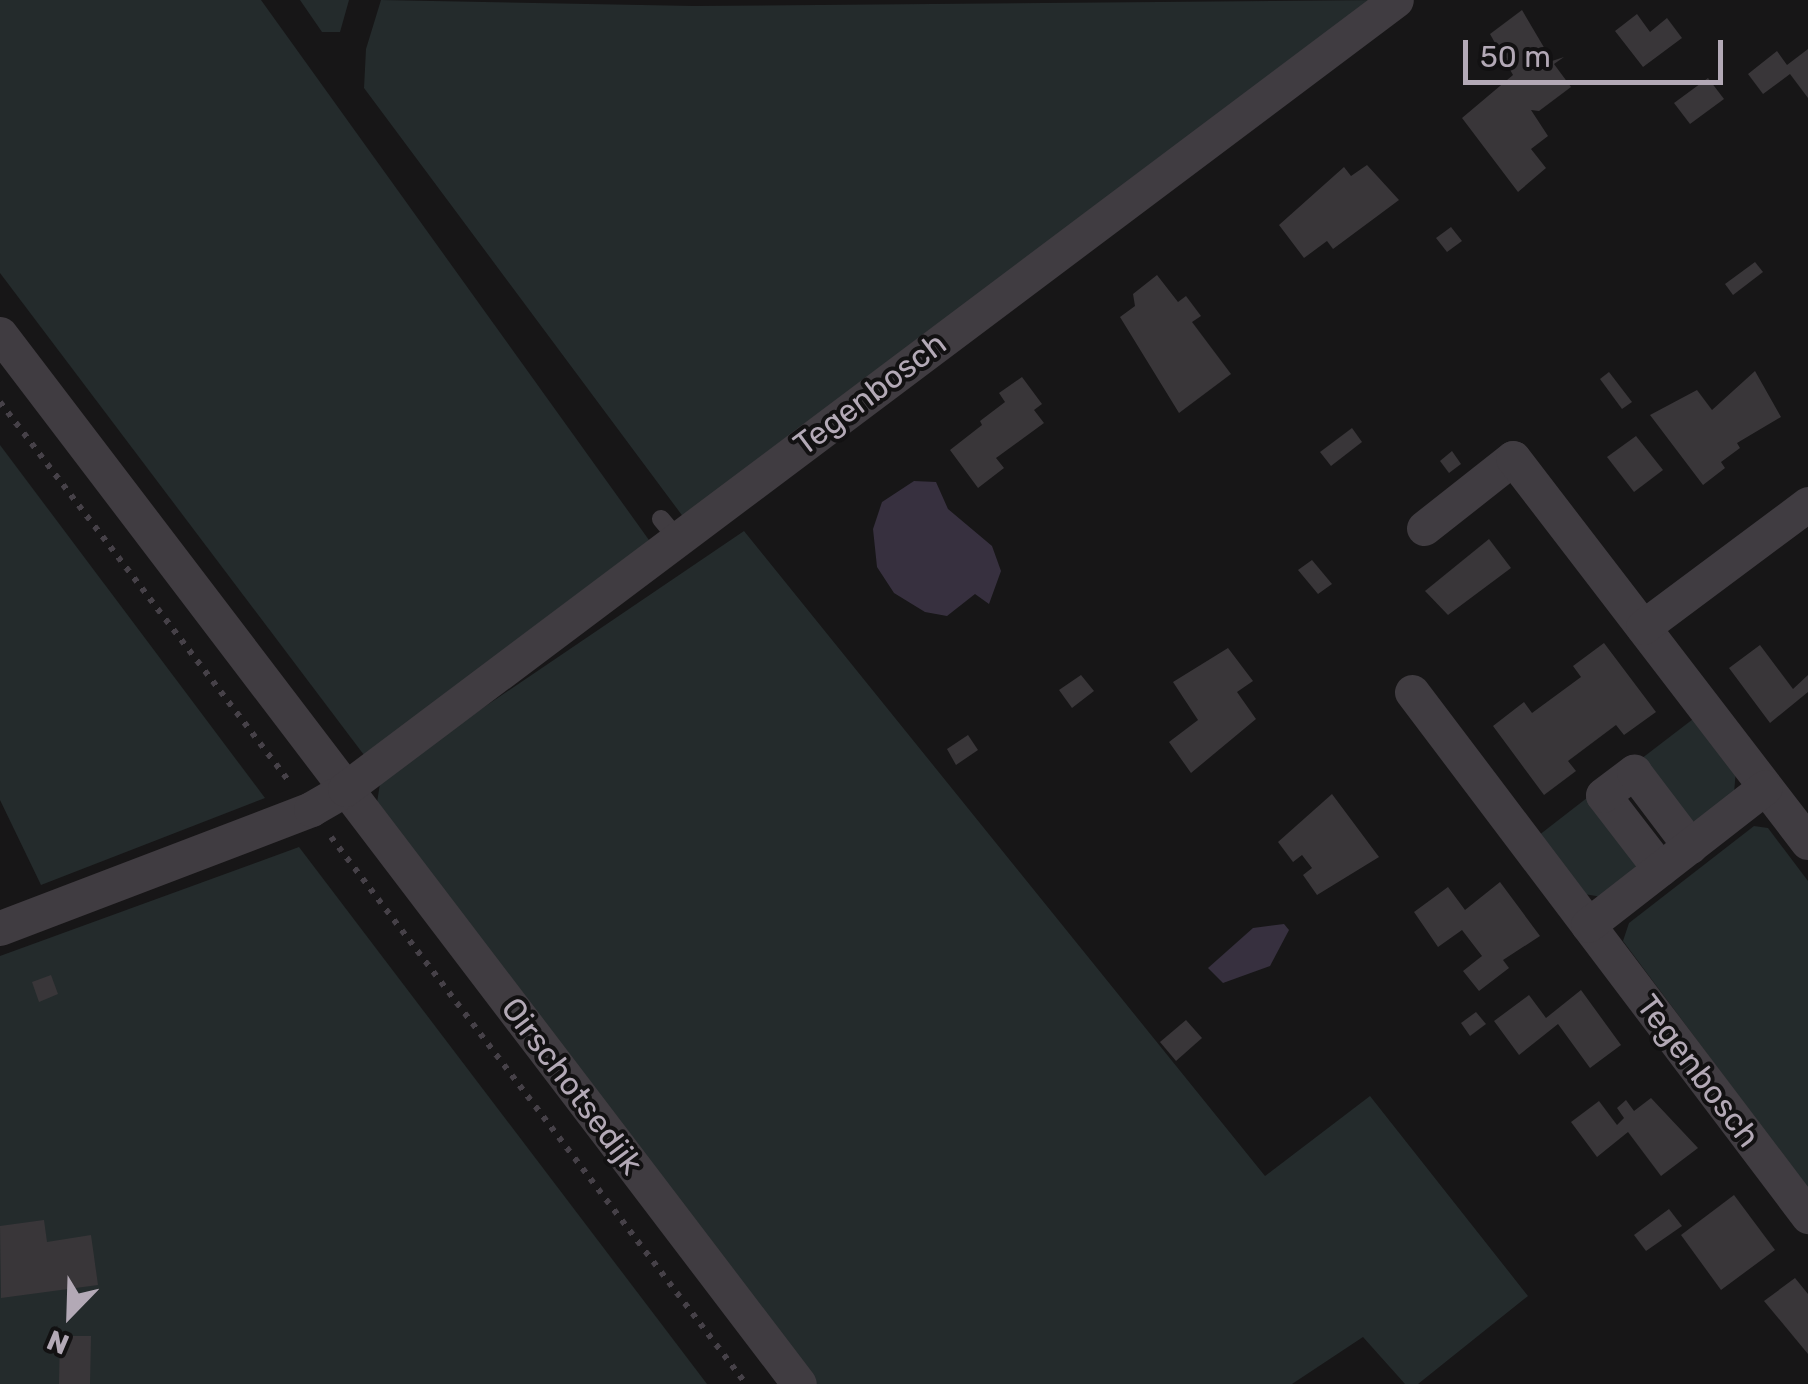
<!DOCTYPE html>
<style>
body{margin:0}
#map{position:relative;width:1808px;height:1384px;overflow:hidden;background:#171617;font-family:Rubik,sans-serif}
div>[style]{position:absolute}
.green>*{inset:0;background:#242b2c}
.water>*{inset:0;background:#37303f}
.building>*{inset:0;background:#393639}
.path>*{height:6px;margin-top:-3px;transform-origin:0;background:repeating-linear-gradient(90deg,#464148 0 5px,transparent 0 13px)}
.lane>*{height:18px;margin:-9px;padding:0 9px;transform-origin:9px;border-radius:9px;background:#403c41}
.street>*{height:35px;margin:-17.5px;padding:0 17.5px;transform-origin:17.5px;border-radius:17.5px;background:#403c41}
span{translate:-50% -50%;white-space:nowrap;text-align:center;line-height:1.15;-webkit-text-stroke:8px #121112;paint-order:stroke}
.street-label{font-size:32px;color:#b3a9b6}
.north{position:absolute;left:20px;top:1264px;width:100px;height:100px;-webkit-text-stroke:8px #121112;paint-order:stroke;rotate:203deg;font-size:28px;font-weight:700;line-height:40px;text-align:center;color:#b3a9b6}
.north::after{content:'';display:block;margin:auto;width:35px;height:45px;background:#b3a9b6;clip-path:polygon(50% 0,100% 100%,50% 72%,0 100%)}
.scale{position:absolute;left:1463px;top:40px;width:260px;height:45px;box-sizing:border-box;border:5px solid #b3a9b6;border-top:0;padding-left:12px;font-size:30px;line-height:35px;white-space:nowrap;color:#b3a9b6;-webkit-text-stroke:8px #121112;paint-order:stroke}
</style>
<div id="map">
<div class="green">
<i style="clip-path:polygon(0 0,261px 0,654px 547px,367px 759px,0 273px)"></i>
<i style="clip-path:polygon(300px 0,349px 0,340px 32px,322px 32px)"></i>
<i style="clip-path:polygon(381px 0,694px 6px,1382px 0,687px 522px,364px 88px,366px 49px)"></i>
<i style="clip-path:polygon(0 445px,265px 798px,41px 885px,0 800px)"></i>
<i style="clip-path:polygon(744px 531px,1265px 1176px,1370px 1096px,1528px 1296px,1418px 1384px,1405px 1384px,1363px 1337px,1292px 1384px,814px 1384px,376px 809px,381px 777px)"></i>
<i style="clip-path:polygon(1697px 716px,1736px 770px,1734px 793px,1700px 822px,1683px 821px,1637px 762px)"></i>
<i style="clip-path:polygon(1592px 794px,1639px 854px,1635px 870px,1602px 897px,1578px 893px,1534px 839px)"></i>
<i style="clip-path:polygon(1754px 826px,1768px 828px,1808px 881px,1808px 1189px,1623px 941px,1629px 923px)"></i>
<i style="clip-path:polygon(299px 847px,707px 1384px,0 1384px,0 956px)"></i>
</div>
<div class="water">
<i style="clip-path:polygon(914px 481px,936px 482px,948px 509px,992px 546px,1001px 571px,989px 604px,975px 594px,947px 616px,925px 612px,894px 593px,877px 567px,873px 529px,882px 502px)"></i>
<i style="clip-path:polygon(1284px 924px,1289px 930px,1270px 966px,1223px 983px,1208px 968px,1253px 928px)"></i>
</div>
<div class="building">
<i style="clip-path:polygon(1522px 10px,1552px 61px,1564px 57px,1554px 64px,1571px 87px,1539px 111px,1531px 110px,1548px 136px,1531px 149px,1546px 168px,1518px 192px,1462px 118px,1513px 75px,1490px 34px)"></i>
<i style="clip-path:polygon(1637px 14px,1650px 32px,1667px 18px,1682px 38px,1643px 67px,1615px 31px)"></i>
<i style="clip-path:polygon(1808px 49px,1808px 98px,1790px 74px,1763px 94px,1748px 74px,1777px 51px,1787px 65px)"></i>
<i style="clip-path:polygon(1708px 78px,1724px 99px,1690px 124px,1674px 103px)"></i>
<i style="clip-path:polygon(1367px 165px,1399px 200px,1333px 249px,1327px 241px,1304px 258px,1279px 225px,1344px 167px,1351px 176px)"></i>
<i style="clip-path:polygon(1451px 227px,1462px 241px,1447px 252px,1436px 238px)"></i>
<i style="clip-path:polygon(1755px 262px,1763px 272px,1733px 295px,1725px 284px)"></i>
<i style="clip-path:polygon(1157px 275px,1178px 302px,1186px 296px,1201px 316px,1192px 322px,1231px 374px,1179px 413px,1120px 317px,1135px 306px,1133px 294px)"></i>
<i style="clip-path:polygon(1755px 371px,1781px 417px,1737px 443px,1740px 448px,1721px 462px,1725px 468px,1703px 485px,1650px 415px,1697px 390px,1712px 410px)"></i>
<i style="clip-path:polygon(1609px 372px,1632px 402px,1622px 409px,1600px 379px)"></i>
<i style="clip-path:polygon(1022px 377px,1042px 404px,1034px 410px,1044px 423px,996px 458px,1004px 468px,978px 488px,950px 450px,982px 425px,980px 421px,1005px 402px,999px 393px)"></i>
<i style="clip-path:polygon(1352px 428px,1362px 442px,1331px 466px,1320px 452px)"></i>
<i style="clip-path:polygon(1636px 436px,1663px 470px,1634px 492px,1607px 457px)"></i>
<i style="clip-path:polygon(1452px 451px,1461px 464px,1449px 473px,1440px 461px)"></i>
<i style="clip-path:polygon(1489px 539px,1511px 568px,1448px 615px,1425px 591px)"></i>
<i style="clip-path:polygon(1312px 560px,1332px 584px,1318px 594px,1298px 570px)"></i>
<i style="clip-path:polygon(1604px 643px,1656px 712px,1624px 735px,1616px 725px,1568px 761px,1576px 771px,1544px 795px,1493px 726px,1524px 702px,1532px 713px,1581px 677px,1573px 666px)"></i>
<i style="clip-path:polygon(1760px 645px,1793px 689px,1808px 675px,1808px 692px,1770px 723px,1729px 668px)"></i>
<i style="clip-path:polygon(1228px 648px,1253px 681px,1237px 692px,1256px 719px,1191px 773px,1169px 742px,1198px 720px,1173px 682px)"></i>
<i style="clip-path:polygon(1081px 675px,1094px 691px,1072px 708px,1059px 690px)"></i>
<i style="clip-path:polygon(968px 735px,978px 750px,956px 765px,947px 749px)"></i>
<i style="clip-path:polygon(1332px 794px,1379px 857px,1317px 895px,1303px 875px,1312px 868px,1302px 855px,1293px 862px,1278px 842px)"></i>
<i style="clip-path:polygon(1500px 882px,1540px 936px,1503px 960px,1509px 968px,1479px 991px,1463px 971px,1482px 956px,1462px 930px,1438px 947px,1414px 912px,1448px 887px,1465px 910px)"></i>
<i style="clip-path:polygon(51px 975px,58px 994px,39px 1002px,32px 982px)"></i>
<i style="clip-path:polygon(1581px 990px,1621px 1045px,1590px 1068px,1558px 1024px,1519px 1055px,1494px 1021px,1529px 995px,1546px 1018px)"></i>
<i style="clip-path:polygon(1476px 1012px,1486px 1024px,1470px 1036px,1461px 1023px)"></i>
<i style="clip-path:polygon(1186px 1020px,1202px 1038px,1176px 1061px,1160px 1042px)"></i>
<i style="clip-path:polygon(1651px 1098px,1698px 1148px,1661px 1176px,1628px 1132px,1597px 1157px,1571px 1122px,1599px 1101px,1617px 1125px,1624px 1118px,1617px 1108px,1626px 1100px,1634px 1111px)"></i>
<i style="clip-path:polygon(1734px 1195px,1775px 1250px,1721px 1290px,1681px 1235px)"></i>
<i style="clip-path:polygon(1669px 1209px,1682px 1226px,1646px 1251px,1634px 1235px)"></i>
<i style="clip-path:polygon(44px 1220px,47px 1242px,91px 1235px,98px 1285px,1px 1298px,0 1226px)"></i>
<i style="clip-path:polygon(1795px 1278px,1808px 1294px,1808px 1354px,1764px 1301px)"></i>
<i style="clip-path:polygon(60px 1336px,91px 1336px,90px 1384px,59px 1384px)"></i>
</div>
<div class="path">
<i style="left:0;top:402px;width:479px;rotate:52.7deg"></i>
<i style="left:331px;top:837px;width:687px;rotate:52.81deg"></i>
</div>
<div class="lane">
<i style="left:661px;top:519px;width:26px;rotate:50deg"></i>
</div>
<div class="street">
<i style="left:0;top:334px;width:1319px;rotate:52.73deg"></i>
<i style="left:1424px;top:528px;width:113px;rotate:-38.2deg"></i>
<i style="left:1513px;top:458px;width:484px;rotate:52.5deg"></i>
<i style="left:1643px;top:627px;width:206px;rotate:-36.7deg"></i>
<i style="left:1412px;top:692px;width:657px;rotate:52.92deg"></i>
<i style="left:1660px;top:869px;width:93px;rotate:-127.6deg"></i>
<i style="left:1603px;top:795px;width:39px;rotate:-37deg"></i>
<i style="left:1634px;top:772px;width:93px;rotate:52.9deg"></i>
<i style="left:1588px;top:925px;width:224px;rotate:-37.9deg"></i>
<i style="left:0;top:928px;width:333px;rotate:-20.9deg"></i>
<i style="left:311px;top:809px;width:39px;rotate:-30deg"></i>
<i style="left:345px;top:789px;width:1314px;rotate:-36.9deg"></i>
</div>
<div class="street-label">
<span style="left:870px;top:394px;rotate:-37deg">Tegenbosch</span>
<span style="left:1698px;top:1071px;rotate:53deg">Tegenbosch</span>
<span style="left:572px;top:1086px;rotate:53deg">Oirschotsedijk</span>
</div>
<div class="north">N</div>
<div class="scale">50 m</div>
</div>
